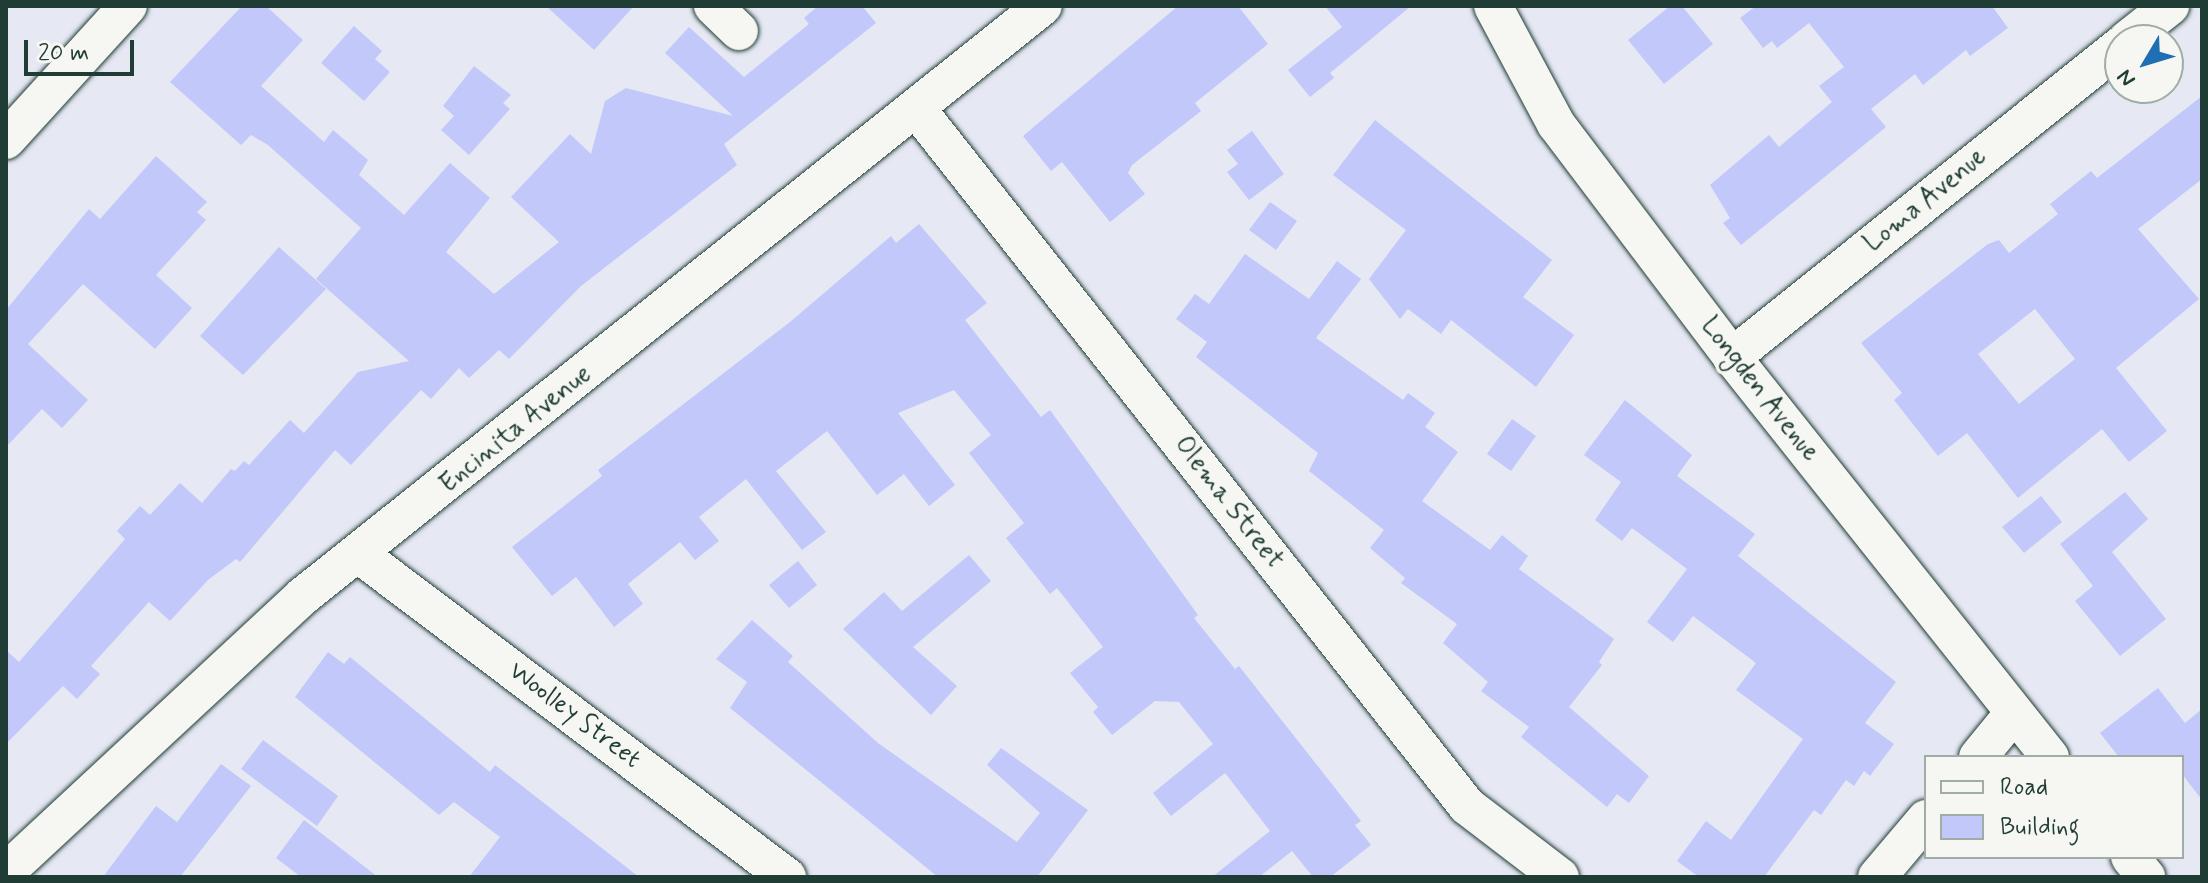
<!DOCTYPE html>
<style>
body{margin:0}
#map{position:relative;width:2208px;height:883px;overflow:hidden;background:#e6e8f4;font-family:Mynerve,sans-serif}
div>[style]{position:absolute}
.building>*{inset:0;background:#c2c8fa}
.roads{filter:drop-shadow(0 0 2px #1f3d34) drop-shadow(0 0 2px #1f3d34)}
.minor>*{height:38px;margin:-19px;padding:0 19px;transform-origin:19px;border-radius:19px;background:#f6f6f2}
span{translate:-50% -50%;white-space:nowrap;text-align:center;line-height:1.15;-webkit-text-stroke:7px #f6f6f2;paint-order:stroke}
.street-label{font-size:26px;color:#1f3d34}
.frame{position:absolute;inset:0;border:8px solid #1f3d34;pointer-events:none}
.legend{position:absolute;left:1924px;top:755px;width:260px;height:104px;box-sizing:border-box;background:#f6f6f2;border:2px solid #a0aca6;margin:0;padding:10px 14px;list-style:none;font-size:24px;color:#1f3d34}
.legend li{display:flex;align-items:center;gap:16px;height:40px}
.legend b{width:40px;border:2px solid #a0aca6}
.north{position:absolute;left:2104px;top:24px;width:80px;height:80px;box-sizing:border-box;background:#f6f6f2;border:2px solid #a0aca6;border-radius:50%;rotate:232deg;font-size:22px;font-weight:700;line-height:32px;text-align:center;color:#1f3d34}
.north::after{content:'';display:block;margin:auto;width:28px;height:36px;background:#1f6fb2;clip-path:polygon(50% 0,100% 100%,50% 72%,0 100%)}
.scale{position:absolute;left:24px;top:40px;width:110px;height:36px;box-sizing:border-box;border:4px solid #1f3d34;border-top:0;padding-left:10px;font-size:24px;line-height:28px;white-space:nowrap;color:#1f3d34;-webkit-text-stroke:6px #f6f6f2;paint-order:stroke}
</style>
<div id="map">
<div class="building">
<i style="clip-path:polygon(242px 6px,266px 6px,303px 40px,261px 86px,324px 142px,333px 130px,368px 160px,359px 175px,404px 215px,450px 163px,490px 198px,446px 252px,494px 294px,559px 242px,511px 197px,570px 134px,591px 154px,605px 101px,626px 88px,733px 116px,665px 53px,689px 27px,744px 77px,809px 24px,804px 18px,818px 6px,862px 6px,876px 23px,724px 144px,737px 165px,581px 286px,509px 359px,499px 350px,469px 378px,459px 368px,431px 399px,421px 390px,351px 465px,335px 450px,240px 562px,236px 559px,208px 580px,170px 621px,149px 602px,91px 666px,100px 674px,77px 699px,63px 686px,6px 744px,6px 650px,19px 662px,125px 539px,117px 531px,140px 506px,150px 515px,180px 483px,202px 503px,231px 469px,235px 471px,244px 461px,249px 465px,290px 420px,304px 433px,358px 372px,409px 361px,316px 279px,361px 228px,268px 145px,251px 135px,241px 145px,170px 82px)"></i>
<i style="clip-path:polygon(546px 6px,634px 6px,594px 50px)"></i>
<i style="clip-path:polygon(1178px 6px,1238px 6px,1268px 44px,1195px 103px,1201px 111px,1132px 165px,1128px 173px,1145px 194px,1110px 222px,1062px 162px,1051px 171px,1023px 136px)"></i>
<i style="clip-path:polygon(1325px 6px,1411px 6px,1330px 73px,1334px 78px,1310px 97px,1288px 70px,1342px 27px)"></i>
<i style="clip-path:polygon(1670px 6px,1682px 6px,1713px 44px,1664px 84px,1628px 40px)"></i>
<i style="clip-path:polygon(1756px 6px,1992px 6px,2008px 28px,1970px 56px,1966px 50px,1923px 85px,1915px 74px,1871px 109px,1886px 127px,1741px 245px,1723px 223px,1730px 218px,1710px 185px,1769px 135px,1779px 147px,1832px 102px,1819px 86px,1844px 67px,1809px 23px,1777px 48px,1772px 41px,1763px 48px,1740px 18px)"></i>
<i style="clip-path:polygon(354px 26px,382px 51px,375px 59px,390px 72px,364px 101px,321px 63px)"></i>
<i style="clip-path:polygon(474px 66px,511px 95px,503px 103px,510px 109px,469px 155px,441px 130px,454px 116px,443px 106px)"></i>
<i style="clip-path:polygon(evenodd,2202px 96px,2202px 179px,2138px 229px,2199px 299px,2116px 368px,2167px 431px,2129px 462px,2102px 429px,2018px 498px,1967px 433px,1938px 456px,1894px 400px,1902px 393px,1861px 343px,1988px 244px,1999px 240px,2009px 253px,2058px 214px,2050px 204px,2091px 171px,2097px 178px,2202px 96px,2035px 309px,2075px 359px,2019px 404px,1978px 354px,2035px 309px)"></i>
<i style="clip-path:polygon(1375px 120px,1552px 260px,1523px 297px,1574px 335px,1536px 387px,1451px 320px,1441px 334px,1408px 309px,1400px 319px,1369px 279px,1406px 230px,1333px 175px)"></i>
<i style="clip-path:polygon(1252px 131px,1284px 174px,1249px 200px,1227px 172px,1238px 164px,1227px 150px)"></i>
<i style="clip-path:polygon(156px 156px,207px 202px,197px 212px,206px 220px,156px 275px,192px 308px,155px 349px,83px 284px,28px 344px,88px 400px,62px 428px,42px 409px,6px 447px,6px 310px,89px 209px,100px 219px)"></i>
<i style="clip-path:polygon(1270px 202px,1297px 221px,1276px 250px,1249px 230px)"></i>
<i style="clip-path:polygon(919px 224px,987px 303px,965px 320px,1041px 417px,1050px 410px,1198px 615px,1194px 618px,1235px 669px,1239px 666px,1361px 821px,1355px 825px,1371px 845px,1330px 877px,1313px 877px,1292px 851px,1259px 877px,1212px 877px,1270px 831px,1225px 773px,1171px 816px,1153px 793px,1213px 744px,1179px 702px,1155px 701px,1112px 735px,1093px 712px,1098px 707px,1070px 673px,1103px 647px,1057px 588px,1050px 594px,1006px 538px,1024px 523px,969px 453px,991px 435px,954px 390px,898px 413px,955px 485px,929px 506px,904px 474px,877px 495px,827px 431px,776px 471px,826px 532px,802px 550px,746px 479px,699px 517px,719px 541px,695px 560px,680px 542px,628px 584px,643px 604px,614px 627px,576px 577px,552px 596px,512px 547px,602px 476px,598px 470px,790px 322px,891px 236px,896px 243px)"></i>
<i style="clip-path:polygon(279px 247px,326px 289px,243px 375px,200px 336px)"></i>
<i style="clip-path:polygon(1245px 254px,1309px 299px,1337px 261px,1361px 279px,1316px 338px,1403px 400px,1408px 393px,1435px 413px,1425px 427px,1458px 452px,1422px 501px,1490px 550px,1502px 535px,1528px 556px,1519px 569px,1614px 639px,1599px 662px,1602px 665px,1569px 707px,1649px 776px,1629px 803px,1617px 794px,1607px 807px,1521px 737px,1529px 727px,1481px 691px,1488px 682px,1443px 643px,1457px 624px,1401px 583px,1405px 578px,1370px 548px,1384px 530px,1309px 471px,1318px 453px,1196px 357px,1207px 342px,1176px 319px,1195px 294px,1209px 304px)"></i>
<i style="clip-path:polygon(1625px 400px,1692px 455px,1677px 476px,1755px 534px,1738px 556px,1896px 682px,1865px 723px,1894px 744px,1870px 776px,1864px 771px,1854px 786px,1846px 780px,1821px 815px,1814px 810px,1764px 877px,1699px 877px,1677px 861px,1706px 821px,1731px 840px,1803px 739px,1736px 690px,1756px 663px,1693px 616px,1673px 642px,1647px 622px,1687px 569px,1632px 528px,1622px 541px,1595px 520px,1621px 482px,1584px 455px)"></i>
<i style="clip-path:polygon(1512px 419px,1536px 436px,1511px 471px,1487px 454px)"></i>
<i style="clip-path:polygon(2125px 492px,2148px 519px,2112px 552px,2166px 619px,2120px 656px,2075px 601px,2093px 586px,2060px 544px)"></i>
<i style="clip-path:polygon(2041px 496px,2062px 522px,2024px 553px,2002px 527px)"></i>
<i style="clip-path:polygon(969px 555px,991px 581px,913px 647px,957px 686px,931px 715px,843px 629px,884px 592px,902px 611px)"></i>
<i style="clip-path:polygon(798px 561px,817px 585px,789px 608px,769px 585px)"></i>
<i style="clip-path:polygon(752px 620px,793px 656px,788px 662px,878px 743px,1017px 842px,1040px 813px,987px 765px,1001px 748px,1088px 810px,1037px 877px,938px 877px,730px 708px,747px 682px,716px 659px)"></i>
<i style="clip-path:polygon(328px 652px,344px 664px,350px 657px,490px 772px,495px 765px,639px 877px,469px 877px,500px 837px,454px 802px,439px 815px,295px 697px)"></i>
<i style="clip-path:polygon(2158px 688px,2185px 723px,2202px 709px,2202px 800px,2182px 774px,2182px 757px,2119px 757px,2100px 733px)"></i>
<i style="clip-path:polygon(263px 740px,338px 796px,317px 826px,241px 769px)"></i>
<i style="clip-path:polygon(221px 764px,251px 786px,180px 877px,103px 877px,156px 806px,177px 822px)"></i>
<i style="clip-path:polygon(304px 820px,378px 877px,301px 877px,276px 858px)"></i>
</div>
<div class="roads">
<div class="minor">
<i style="left:713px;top:6px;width:36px;rotate:44deg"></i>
<i style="left:1493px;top:6px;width:134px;rotate:61.9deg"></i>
<i style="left:1556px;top:124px;width:292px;rotate:52.9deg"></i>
<i style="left:1732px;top:357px;width:511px;rotate:51.52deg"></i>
<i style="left:2127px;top:40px;width:55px;rotate:-38.3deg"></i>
<i style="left:916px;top:108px;width:889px;rotate:51.71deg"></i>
<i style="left:1467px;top:806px;width:117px;rotate:37.4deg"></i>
<i style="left:6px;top:140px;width:181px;rotate:-47.7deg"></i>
<i style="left:1732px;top:357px;width:497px;rotate:-38.7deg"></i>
<i style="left:360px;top:555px;width:535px;rotate:37.02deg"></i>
<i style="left:1978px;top:757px;width:57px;rotate:-50.7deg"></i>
<i style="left:2130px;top:857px;width:26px;rotate:51deg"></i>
<i style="left:6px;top:872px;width:405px;rotate:-42.9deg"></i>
<i style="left:303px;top:596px;width:946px;rotate:-38.57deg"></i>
<i style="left:1877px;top:877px;width:76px;rotate:-49.8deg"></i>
</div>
</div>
<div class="street-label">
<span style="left:1926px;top:201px;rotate:-39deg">Loma Avenue</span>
<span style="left:1759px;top:390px;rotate:52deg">Longden Avenue</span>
<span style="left:516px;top:430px;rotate:-39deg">Encinita Avenue</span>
<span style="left:1228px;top:503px;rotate:52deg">Olema Street</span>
<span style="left:574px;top:716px;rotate:37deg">Woolley Street</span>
</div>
<div class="frame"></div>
<ul class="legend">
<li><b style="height:10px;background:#f6f6f2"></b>Road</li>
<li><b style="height:22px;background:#c2c8fa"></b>Building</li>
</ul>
<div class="north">N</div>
<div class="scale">20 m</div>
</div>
